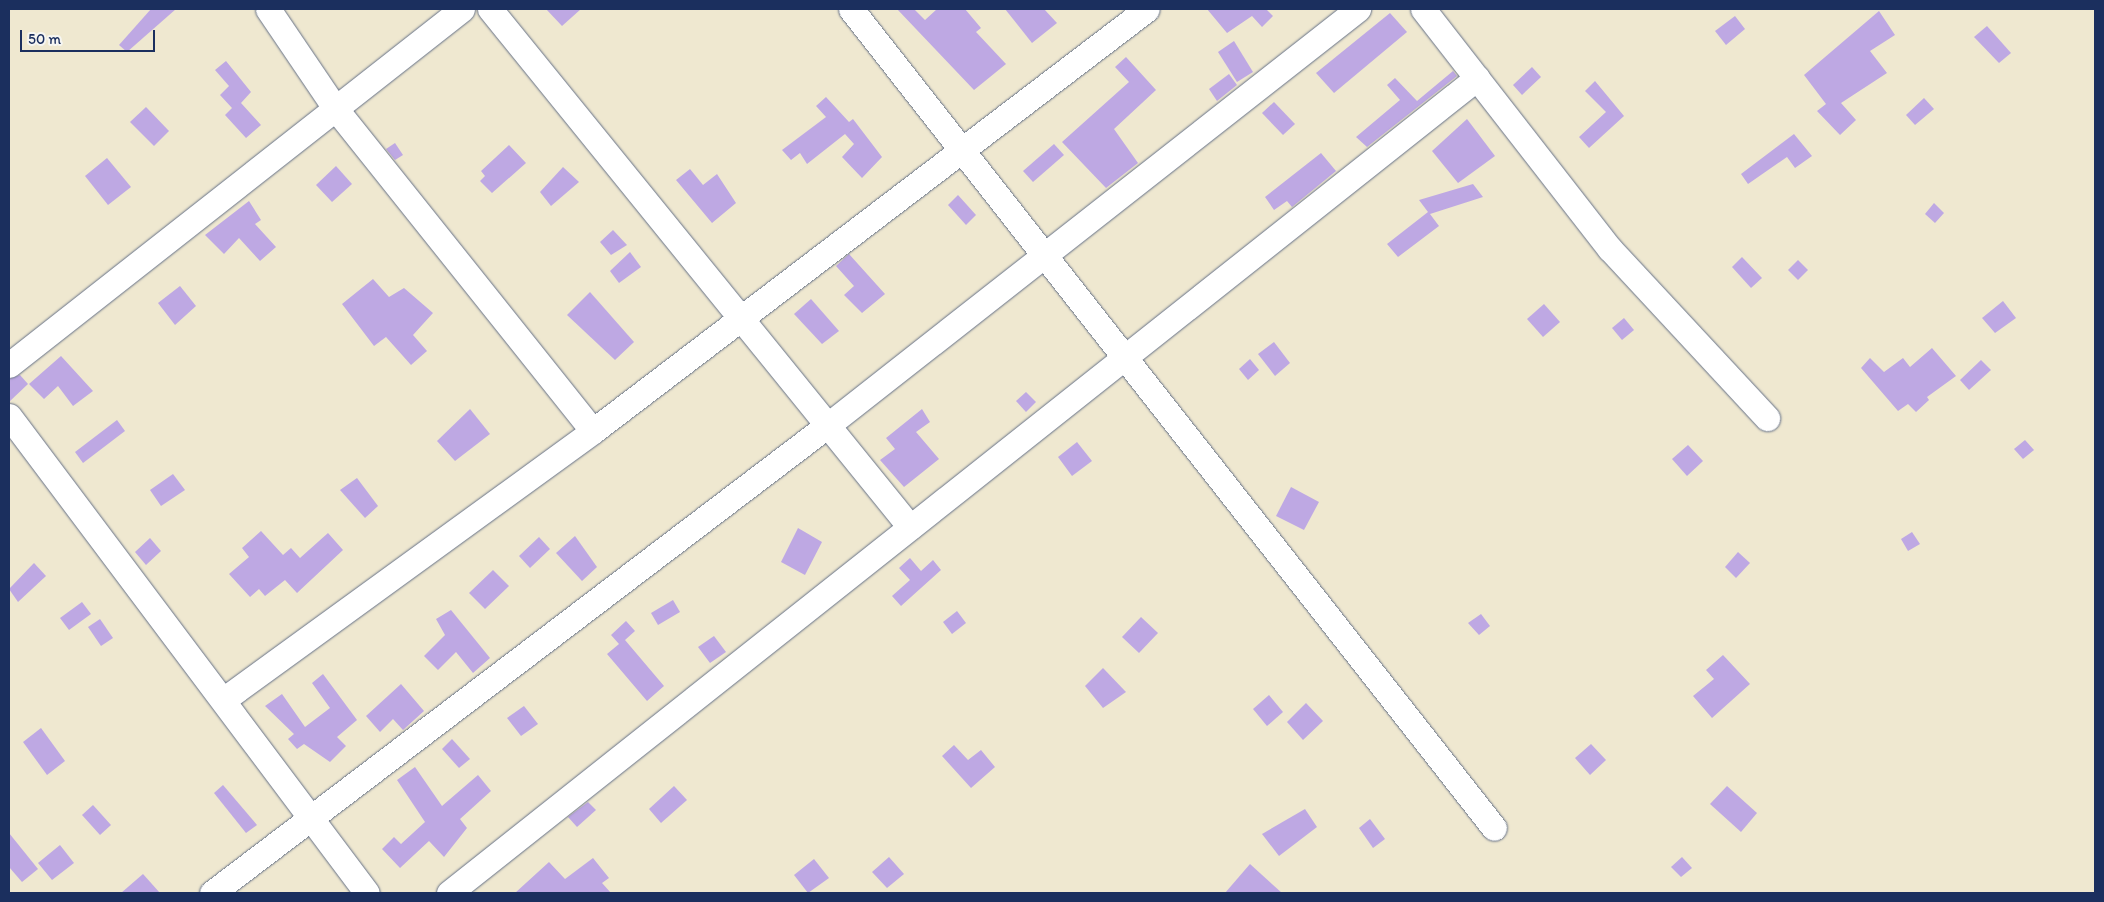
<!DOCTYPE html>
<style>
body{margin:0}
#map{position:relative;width:2104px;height:902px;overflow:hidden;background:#efe8d0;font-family:Itim,sans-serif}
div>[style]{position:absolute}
.building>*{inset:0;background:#bea8e3}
.roads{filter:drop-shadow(0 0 1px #657086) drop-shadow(0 0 1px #657086)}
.minor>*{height:25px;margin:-12.5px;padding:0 12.5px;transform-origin:12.5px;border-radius:12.5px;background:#fff}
span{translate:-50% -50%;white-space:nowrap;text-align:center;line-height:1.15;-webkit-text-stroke:4px #f6f6f2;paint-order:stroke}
.frame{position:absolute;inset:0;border:10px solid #1b2f5e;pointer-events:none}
.scale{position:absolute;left:20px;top:30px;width:135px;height:22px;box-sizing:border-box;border:2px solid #1b2f5e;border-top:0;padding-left:6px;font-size:15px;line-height:18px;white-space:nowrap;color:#1b2f5e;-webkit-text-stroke:4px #f6f6f2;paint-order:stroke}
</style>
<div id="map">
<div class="building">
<i style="clip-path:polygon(151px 9px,176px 9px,127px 52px,119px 45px)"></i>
<i style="clip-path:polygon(546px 9px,581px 9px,562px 26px)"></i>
<i style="clip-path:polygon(897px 9px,914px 9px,925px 20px,937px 9px,965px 9px,981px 28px,976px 32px,1006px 64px,974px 90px)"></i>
<i style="clip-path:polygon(1005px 9px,1044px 9px,1057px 23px,1032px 43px)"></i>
<i style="clip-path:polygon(1207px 9px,1266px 9px,1273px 16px,1262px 27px,1252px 16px,1227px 33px)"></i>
<i style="clip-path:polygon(1879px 11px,1895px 35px,1870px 51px,1887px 73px,1841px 103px,1856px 120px,1840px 135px,1817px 111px,1826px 104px,1804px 75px)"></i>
<i style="clip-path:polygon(1390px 13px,1407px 32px,1334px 93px,1316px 73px)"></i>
<i style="clip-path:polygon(1735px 16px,1745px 29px,1726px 45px,1715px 31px)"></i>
<i style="clip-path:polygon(1987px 26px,2011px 53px,1999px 63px,1974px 37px)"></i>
<i style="clip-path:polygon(1234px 41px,1253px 72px,1237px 82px,1218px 52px)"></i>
<i style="clip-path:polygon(1126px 57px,1156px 90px,1114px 129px,1138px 163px,1106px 188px,1062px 142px,1129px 82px,1115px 67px)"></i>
<i style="clip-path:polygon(226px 61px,251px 92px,241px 103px,261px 125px,246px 138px,225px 115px,232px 108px,220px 95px,229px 86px,215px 70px)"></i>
<i style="clip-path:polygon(1532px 67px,1541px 77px,1522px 95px,1513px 85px)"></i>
<i style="clip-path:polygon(1453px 71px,1457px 76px,1367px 147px,1356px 137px,1400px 100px,1387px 85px,1395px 78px,1417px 101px)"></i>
<i style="clip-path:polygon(1229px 74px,1237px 85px,1217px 101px,1209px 89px)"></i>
<i style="clip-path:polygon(1595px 81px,1624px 116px,1589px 148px,1579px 137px,1606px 112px,1585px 91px)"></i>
<i style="clip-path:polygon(826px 97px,849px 122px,853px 119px,882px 157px,862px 178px,842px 157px,854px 144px,845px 134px,807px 164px,800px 153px,791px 160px,782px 150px,826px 117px,816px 106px)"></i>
<i style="clip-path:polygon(1924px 98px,1934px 109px,1915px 125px,1906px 115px)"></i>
<i style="clip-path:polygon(1274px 102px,1295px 124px,1283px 135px,1262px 113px)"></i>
<i style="clip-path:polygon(146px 107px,169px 131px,154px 146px,130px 122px)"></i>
<i style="clip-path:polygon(1467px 119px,1495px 156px,1458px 183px,1432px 151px)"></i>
<i style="clip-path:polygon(1794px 134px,1812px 156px,1795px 168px,1787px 157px,1748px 184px,1741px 174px)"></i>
<i style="clip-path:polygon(395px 143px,403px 155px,395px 160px,386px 149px)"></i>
<i style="clip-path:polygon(1054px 144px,1064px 155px,1033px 182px,1023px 171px)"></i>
<i style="clip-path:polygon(509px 145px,526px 163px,492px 193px,480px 181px,485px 176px,481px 171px)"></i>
<i style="clip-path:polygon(1321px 153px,1336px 171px,1292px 207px,1287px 201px,1274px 210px,1265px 197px)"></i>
<i style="clip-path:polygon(107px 158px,131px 187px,108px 205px,85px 176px)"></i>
<i style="clip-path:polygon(336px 166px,352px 184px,332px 202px,316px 185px)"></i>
<i style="clip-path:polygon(563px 167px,579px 182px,551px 206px,540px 192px)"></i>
<i style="clip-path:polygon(690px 169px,703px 185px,717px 174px,736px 203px,712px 223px,676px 180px)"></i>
<i style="clip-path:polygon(1473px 184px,1483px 197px,1430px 214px,1439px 226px,1398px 257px,1387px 244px,1428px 212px,1419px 200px)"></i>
<i style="clip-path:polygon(958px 195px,976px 215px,966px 225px,948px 205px)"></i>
<i style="clip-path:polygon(249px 201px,261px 220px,255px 224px,276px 247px,260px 261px,239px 238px,224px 254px,205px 235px)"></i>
<i style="clip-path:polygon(1934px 203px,1944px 213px,1935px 223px,1925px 214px)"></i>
<i style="clip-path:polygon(613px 230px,627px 245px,611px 255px,600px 242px)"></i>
<i style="clip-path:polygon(630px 252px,641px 267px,619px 283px,610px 271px)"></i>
<i style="clip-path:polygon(849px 254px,885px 294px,862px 313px,844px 295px,854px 286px,836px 266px)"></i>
<i style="clip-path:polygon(1742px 257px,1762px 278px,1751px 288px,1732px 267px)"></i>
<i style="clip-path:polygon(1798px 260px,1808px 270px,1798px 280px,1788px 270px)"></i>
<i style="clip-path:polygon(373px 279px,389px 297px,404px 288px,433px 313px,413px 335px,427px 351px,411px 365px,386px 337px,374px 346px,342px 304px)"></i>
<i style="clip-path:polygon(180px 286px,196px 306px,175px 325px,158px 303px)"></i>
<i style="clip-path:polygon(590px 292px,634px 342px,615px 360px,567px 315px)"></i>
<i style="clip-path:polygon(811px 299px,839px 331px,822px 344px,794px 314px)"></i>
<i style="clip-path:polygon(2003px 301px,2016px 318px,1995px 333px,1982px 318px)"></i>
<i style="clip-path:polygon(1544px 304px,1560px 322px,1543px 337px,1527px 319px)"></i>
<i style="clip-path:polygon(1624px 318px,1634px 330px,1622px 340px,1612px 328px)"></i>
<i style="clip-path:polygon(1274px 342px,1290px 363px,1275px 376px,1258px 354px)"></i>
<i style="clip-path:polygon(1932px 348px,1956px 376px,1927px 397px,1929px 400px,1916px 412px,1908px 404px,1898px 411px,1861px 368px,1870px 358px,1884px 372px,1903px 358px,1910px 367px)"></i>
<i style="clip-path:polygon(61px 356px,93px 391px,73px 406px,58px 386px,44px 399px,29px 384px)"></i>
<i style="clip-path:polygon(1250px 359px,1259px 370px,1248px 380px,1239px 369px)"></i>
<i style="clip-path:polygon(1981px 360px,1991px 370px,1969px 390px,1960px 380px)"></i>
<i style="clip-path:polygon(20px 375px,28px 384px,9px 402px,9px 379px)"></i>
<i style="clip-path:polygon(1026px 392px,1036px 402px,1026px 412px,1016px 401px)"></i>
<i style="clip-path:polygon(470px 409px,490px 434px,455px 461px,437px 441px)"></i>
<i style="clip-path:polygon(922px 409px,930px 422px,916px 432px,939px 459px,904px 487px,880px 460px,895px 449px,886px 438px)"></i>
<i style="clip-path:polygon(117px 420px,125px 431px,83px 463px,75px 452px)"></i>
<i style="clip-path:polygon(2025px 440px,2034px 450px,2023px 459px,2014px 449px)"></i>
<i style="clip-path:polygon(1077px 442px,1092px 461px,1072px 476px,1058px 457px)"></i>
<i style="clip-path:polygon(1688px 445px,1703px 461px,1687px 476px,1672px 459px)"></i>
<i style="clip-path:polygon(173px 474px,185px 490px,161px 506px,150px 490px)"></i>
<i style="clip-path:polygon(357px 478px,378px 506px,365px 518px,340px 490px)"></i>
<i style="clip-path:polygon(1291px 487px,1319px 502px,1304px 530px,1276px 516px)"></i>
<i style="clip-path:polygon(798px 528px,822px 542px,805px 575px,781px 562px)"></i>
<i style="clip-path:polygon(261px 531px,283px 555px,291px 548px,300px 558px,328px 533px,343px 550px,297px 593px,285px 580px,265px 596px,259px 589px,250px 597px,229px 574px,249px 557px,242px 548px)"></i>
<i style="clip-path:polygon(1912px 532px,1920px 544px,1908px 551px,1901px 539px)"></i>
<i style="clip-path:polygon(575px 536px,597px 567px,582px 581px,556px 553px)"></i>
<i style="clip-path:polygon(539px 537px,550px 549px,530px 568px,519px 556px)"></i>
<i style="clip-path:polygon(150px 538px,161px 551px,146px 565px,135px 552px)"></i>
<i style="clip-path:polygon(1738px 552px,1750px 563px,1736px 578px,1725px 567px)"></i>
<i style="clip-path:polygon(910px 558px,921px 571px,933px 560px,941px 570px,901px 606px,892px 596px,910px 580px,899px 568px)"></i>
<i style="clip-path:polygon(34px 563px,46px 576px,18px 602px,9px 589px)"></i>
<i style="clip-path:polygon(493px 570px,509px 586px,485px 609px,469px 593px)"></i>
<i style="clip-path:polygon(673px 600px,680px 612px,658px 625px,651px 613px)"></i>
<i style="clip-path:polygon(82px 602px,91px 614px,69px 630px,60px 618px)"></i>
<i style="clip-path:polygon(451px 610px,490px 658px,473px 673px,456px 652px,438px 670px,424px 656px,445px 635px,436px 619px)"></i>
<i style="clip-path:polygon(957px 611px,966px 623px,952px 634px,943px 622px)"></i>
<i style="clip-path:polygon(1481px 614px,1490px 626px,1479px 635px,1468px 623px)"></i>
<i style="clip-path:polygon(1141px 617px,1158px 633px,1139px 653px,1122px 637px)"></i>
<i style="clip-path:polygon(100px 619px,113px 638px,101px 646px,88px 627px)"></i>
<i style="clip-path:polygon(626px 621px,635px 631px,625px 640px,664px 686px,647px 701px,607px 654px,619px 644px,611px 635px)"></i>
<i style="clip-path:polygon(714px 636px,726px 652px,710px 663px,698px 647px)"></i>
<i style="clip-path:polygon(1723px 655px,1750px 684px,1712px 718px,1693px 696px,1714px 679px,1706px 670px)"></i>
<i style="clip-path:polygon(1103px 668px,1126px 692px,1103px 708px,1085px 686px)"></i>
<i style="clip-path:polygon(323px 674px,357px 720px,337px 737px,346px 746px,330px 762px,304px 744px,297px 749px,288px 739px,294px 734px,265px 706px,282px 694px,305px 727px,330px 708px,312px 683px)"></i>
<i style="clip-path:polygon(401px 684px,424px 711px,403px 730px,393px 719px,380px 732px,366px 716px)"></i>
<i style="clip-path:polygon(1269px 695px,1283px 712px,1267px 726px,1253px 709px)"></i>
<i style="clip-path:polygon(1306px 703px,1323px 721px,1303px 740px,1287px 722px)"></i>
<i style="clip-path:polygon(524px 706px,538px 724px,521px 736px,507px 718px)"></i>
<i style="clip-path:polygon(41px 728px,65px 761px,47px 775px,23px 742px)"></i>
<i style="clip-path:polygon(452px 739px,470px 759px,459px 768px,442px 749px)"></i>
<i style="clip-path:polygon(1591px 744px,1606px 760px,1590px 775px,1575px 758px)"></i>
<i style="clip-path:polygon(954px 745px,968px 760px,981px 750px,995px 767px,971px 788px,942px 756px)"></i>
<i style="clip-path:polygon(415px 767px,442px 806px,478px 775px,491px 791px,460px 819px,467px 828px,444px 857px,429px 841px,400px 868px,382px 849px,394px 837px,401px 844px,425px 822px,397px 780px)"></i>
<i style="clip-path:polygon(223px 785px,257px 825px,246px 833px,214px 793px)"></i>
<i style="clip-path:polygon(674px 786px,687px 800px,661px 823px,649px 809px)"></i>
<i style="clip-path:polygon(1727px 786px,1757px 813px,1741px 832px,1710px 804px)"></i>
<i style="clip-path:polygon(588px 802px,596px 810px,577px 827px,568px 817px)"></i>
<i style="clip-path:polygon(93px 805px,111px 825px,100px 835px,82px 815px)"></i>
<i style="clip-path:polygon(1305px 809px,1317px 827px,1279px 856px,1262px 834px)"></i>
<i style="clip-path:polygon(1370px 819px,1385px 839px,1373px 848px,1359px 828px)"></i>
<i style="clip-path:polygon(9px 833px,38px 869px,22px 882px,9px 867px)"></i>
<i style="clip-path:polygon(60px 845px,74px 863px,52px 880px,38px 863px)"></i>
<i style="clip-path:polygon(889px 857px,904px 874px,887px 888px,872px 872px)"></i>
<i style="clip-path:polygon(1682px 857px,1692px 868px,1681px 877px,1671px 867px)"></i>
<i style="clip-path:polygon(593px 858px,609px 878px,602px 883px,611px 893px,515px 893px,549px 862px,565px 879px)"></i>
<i style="clip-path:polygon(814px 859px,829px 878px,808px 893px,794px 875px)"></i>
<i style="clip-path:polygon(1250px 864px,1282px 893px,1225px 893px)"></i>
<i style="clip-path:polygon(143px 874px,160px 893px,121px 893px)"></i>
</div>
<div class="roads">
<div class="minor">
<i style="left:268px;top:9px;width:120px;rotate:55.9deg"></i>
<i style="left:335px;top:108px;width:413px;rotate:51.4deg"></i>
<i style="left:490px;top:9px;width:667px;rotate:50.96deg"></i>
<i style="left:851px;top:9px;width:1041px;rotate:51.86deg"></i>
<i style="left:1423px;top:9px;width:304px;rotate:52.1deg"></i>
<i style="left:1610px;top:249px;width:231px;rotate:47.1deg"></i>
<i style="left:9px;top:365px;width:576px;rotate:-38.16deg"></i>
<i style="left:9px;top:416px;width:596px;rotate:53.11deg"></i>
<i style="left:223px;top:700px;width:457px;rotate:-36deg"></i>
<i style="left:593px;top:431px;width:696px;rotate:-37.3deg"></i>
<i style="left:212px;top:893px;width:774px;rotate:-37.23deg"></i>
<i style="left:828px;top:425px;width:674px;rotate:-38.13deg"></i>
<i style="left:449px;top:893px;width:1312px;rotate:-38.41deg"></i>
</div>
</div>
<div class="frame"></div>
<div class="scale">50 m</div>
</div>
